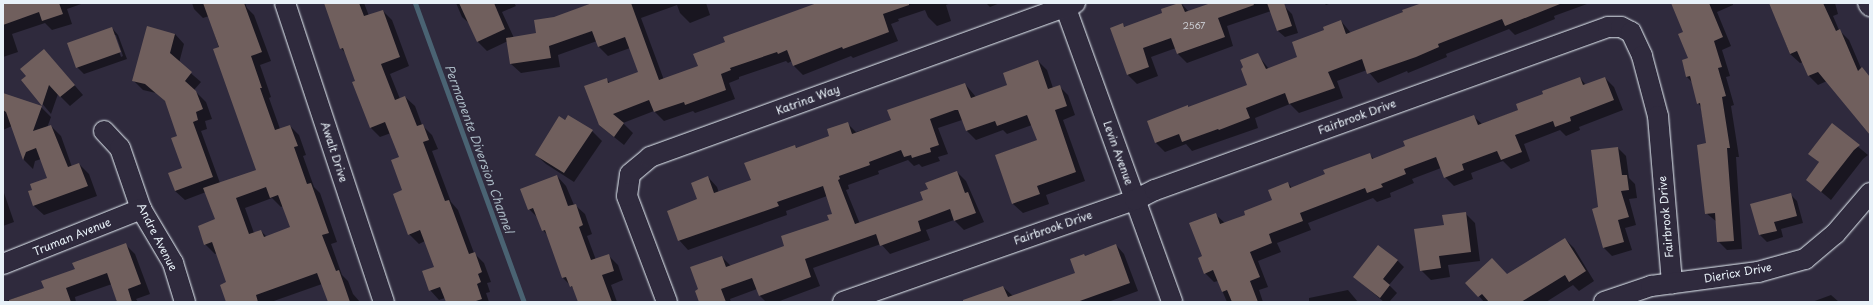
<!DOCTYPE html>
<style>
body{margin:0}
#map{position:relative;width:1873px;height:305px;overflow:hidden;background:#2f2a3d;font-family:"Playpen Sans",sans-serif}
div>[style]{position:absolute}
.shadow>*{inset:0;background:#0007}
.stream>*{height:5px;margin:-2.5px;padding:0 2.5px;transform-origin:2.5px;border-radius:2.5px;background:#4a6373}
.building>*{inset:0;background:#705f5d}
.roads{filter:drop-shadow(0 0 1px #e8f1f8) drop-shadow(0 0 1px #e8f1f8)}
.minor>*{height:20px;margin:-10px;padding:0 10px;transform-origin:10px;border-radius:10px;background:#2f2a3d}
span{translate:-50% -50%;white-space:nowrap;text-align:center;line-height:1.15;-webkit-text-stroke:3px #2f2a3d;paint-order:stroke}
.number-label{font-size:9px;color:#caccd1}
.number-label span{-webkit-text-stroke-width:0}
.street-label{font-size:11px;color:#e8f1f8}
.water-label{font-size:12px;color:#a9b8c3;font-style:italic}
.frame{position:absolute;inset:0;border:4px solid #e8f1f8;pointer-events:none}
</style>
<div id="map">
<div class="shadow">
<i style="clip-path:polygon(3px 3px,84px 3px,67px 9px,72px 24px,52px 30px,45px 23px,12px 34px,18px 52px,3px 57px)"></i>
<i style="clip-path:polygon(evenodd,192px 3px,245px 3px,247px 8px,254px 15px,271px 61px,260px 65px,271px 97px,269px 98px,280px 129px,290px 126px,299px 135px,306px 155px,303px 156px,314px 187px,320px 193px,337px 242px,331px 244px,342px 275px,348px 281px,353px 294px,360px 302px,329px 302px,322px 284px,271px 302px,227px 302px,228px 283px,217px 253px,215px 254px,205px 244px,216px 220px,206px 192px,185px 200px,175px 191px,183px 169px,179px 136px,166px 102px,156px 93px,143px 90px,133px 80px,175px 34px,184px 44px,179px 63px,201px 82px,194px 90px,206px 102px,212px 119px,205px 121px,207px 129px,201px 131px,220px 183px,257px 171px,209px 16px,203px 18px,194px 9px,192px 3px,272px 198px,281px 207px,283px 206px,291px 228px,267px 237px,261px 231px,254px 233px,245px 208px,272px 198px)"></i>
<i style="clip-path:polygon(325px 3px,364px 3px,369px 16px,383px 11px,392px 20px,409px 66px,390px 74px,400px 99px,405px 97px,415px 106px,422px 125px,432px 135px,438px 149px,432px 151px,451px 202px,458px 210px,474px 253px,484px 263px,491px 282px,487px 283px,490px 292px,486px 293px,489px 302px,447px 302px,445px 298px,439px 300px,430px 290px,435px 267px,425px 241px,419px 244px,409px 234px,400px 157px,391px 133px,380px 137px,371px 128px,357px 82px,346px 54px,341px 48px)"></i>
<i style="clip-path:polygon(456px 3px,514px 3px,516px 6px,502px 12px,514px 38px,537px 34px,555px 18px,592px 3px,706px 3px,710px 15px,690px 23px,680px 13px,677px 5px,641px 18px,664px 80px,699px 67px,726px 43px,819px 3px,951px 3px,946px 5px,951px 21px,937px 26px,928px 17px,925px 10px,898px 19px,899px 21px,891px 24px,898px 41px,853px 58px,851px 56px,803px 75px,794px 66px,792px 61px,788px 63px,786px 61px,739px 77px,739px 79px,729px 83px,735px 99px,695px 113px,693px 111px,664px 121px,654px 111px,623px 123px,633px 133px,624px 145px,599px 125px,606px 79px,610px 83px,639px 73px,630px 48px,608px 56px,599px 47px,597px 41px,558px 55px,560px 67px,521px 73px,511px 64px,508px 41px,487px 51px,477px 41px,470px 24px,462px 17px)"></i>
<i style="clip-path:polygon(986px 3px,1000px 3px,990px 7px)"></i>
<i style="clip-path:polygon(1181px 3px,1189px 12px,1214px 3px,1274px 3px,1285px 7px,1292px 14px,1298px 33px,1285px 37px,1278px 31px,1271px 11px,1227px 26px,1233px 46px,1187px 63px,1178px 54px,1176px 48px,1151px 57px,1158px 76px,1137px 84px,1128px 75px,1111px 29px,1123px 25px,1126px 28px,1164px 14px)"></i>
<i style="clip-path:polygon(1324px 3px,1332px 3px,1326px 5px)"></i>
<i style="clip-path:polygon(1426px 3px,1587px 4px,1554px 16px,1555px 19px,1515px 35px,1509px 29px,1446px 54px,1447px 57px,1408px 73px,1407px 71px,1378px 83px,1367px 70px,1337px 81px,1343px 98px,1299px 113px,1290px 104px,1255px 118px,1258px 128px,1192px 151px,1186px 144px,1165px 152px,1156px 143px,1189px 108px,1248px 86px,1257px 54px,1269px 69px,1299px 57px,1326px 30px,1341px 21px,1351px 33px)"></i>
<i style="clip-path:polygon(1672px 3px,1733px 3px,1733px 5px,1717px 12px,1731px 46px,1722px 50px,1730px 76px,1726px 77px,1734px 105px,1731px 106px,1739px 157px,1736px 157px,1742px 249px,1727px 250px,1718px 241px,1717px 222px,1706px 213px,1707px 144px,1701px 107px,1698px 103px,1692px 82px,1687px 77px,1683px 61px,1689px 59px,1684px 33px)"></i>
<i style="clip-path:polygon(1780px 3px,1835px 3px,1838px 14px,1833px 16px,1839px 30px,1849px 40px,1861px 68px,1870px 77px,1870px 133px,1827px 81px,1818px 85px,1809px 76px,1803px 62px,1800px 63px,1790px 54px,1771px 6px)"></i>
<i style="clip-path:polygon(evenodd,112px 28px,118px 35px,127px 59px,84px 74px,77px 67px,112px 28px,114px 35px,116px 35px,123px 56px,121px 57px,114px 35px)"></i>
<i style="clip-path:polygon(44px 50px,83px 95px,70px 106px,58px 94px,51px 114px,22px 80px,27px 76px)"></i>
<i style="clip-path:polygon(1038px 61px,1047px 70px,1053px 88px,1059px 86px,1068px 95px,1075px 115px,1063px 120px,1085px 181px,1046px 195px,1049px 204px,1023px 213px,1013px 204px,996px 155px,1038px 140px,1032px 125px,1007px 134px,1003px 130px,976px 140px,967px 131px,962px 120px,938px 128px,948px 154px,938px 157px,940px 161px,922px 167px,919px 164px,914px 166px,908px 160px,878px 171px,879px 174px,848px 185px,849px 189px,846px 190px,860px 224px,925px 200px,929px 189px,957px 172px,966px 181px,984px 222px,964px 230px,954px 220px,926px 230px,930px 240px,890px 254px,881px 244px,813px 268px,820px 286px,777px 302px,766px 302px,760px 296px,757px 289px,730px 299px,731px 302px,700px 302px,722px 257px,732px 267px,786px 247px,830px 220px,833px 214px,827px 196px,786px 211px,787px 215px,688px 250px,679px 240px,708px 177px,717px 187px,719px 193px,752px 181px,795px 146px,797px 148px,830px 136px,847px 123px,856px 132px,892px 121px,965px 84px,976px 97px,1008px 85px)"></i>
<i style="clip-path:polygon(1580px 78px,1586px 85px,1605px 78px,1614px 87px,1623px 110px,1579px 127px,1580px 130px,1566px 136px,1560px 130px,1524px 144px,1530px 161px,1511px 169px,1503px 161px,1471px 173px,1473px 179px,1454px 186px,1445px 177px,1441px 168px,1412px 179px,1414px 183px,1390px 193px,1391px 197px,1377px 202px,1373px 198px,1308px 223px,1311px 230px,1277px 243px,1281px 252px,1258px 261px,1268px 287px,1259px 290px,1263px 302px,1227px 302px,1218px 281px,1214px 282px,1205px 273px,1203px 257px,1216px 215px,1225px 223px,1246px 215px,1273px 201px,1288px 183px,1292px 188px,1326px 175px,1369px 154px,1374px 159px,1407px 146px,1473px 116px,1482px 124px,1519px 110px,1544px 95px)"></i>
<i style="clip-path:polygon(3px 94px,41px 107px,51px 117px,47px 128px,51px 126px,61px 136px,72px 167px,79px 164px,89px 174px,97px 196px,44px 215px,34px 206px,29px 192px,48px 179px,41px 159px,35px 161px,33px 169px,24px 160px,12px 126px,3px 130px)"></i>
<i style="clip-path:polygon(568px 116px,592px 131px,602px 141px,574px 182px,546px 164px,536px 155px)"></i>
<i style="clip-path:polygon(1832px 125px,1868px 155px,1863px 159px,1831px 200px,1807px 180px,1820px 163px,1809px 153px)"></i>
<i style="clip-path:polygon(1618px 148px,1626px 156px,1629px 178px,1635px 184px,1637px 198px,1629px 199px,1636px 225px,1625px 228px,1632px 250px,1612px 256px,1604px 248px,1599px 208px)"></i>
<i style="clip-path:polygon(557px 176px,566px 186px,574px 205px,575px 205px,585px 214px,592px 234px,587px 236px,596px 260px,608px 255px,618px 265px,623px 280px,611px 285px,617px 302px,579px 302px,575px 290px,563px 278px,548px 236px,543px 230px,539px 219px,529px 209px)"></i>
<i style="clip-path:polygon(3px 190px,14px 222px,3px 226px)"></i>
<i style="clip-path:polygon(1790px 194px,1797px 201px,1803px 223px,1781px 229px,1783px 237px,1767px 242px,1760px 235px)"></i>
<i style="clip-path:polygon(1465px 213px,1475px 223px,1480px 261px,1448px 265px,1450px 277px,1431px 280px,1421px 270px,1445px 226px)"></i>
<i style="clip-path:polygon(1565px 239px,1574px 248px,1594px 281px,1579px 291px,1573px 285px,1546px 302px,1484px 302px,1479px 296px,1507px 275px)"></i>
<i style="clip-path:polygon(125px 244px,135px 254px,150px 294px,136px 299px,138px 302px,117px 302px,112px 284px,75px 297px,76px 302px,3px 302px,45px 288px)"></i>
<i style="clip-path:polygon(1116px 245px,1124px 254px,1138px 291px,1108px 302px,1029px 302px,1077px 274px,1085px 256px)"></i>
<i style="clip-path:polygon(1397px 260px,1404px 267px,1389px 285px,1397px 293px,1389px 302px,1384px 302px,1354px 277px)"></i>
<i style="clip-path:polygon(1003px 287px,1013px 296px,1015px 302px,967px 302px)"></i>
<i style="clip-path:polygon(1348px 290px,1358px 302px,1309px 302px,1309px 298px)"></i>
<i style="clip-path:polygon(1831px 295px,1839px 302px,1812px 302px)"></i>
</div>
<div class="stream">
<i style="left:415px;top:3px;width:318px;rotate:70deg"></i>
</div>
<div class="building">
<i style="clip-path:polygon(3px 3px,59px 3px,63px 14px,42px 21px,39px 12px,3px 25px)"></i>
<i style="clip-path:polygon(evenodd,203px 3px,244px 3px,262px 52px,251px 56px,262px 88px,260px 88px,275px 130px,290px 125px,298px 146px,294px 147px,307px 184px,311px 183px,329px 233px,322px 235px,336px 271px,339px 270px,350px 302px,328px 302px,317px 273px,256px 295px,258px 302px,226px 302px,220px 285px,226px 282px,212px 242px,204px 245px,198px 226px,215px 219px,203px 188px,256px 170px,213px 49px,219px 47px,203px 3px,266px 187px,270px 198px,278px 195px,290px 227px,264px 237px,261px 230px,249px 234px,236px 198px,266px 187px)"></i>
<i style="clip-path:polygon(324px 3px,359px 3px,364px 16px,383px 10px,400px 57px,381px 64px,395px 100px,405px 96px,417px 126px,423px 124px,429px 140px,423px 142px,445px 201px,449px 200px,469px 254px,475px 252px,482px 272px,478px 274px,481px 282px,477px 284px,482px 299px,473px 302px,446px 302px,440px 287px,429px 291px,422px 271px,434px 267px,420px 230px,408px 235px,393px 194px,402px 190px,391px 160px,399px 157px,385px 122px,370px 128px,352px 82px,355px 81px,343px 48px,340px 49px)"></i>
<i style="clip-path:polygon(459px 3px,494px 3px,505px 29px,477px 42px)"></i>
<i style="clip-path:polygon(592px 3px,631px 3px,659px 80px,698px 66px,693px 54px,725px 42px,723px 37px,817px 3px,909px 3px,909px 5px,883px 14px,889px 32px,865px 41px,843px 49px,842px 47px,793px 66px,787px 50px,778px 54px,777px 52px,730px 68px,731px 70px,721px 74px,726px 90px,685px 105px,684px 102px,654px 112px,649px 100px,613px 114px,624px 123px,614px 137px,599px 125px,584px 86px,607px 78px,608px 83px,638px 72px,625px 37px,598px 47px,592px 31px,549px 46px,551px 58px,510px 64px,506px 38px,536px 33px,534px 20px,554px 17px)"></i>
<i style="clip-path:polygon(1179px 3px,1181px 3px,1185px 12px,1211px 3px,1253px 3px,1254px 5px,1218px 18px,1225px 37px,1177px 54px,1171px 38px,1143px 48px,1149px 67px,1127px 75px,1110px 28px,1123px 23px,1124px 27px,1162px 13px,1161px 9px)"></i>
<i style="clip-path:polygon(1267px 3px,1284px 3px,1292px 26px,1277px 31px)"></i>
<i style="clip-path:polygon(1422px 3px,1560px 4px,1505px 26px,1502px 19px,1438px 44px,1439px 47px,1416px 57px,1367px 74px,1362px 59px,1328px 72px,1335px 88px,1289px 104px,1285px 93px,1246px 108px,1250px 118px,1219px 130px,1218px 129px,1182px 142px,1179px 134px,1155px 143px,1147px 121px,1188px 105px,1188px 107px,1247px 85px,1241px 69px,1243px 67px,1240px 60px,1258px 53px,1266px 69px,1297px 57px,1292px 42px,1324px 30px,1323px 27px,1341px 20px,1346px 34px,1403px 12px,1402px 10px)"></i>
<i style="clip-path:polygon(1671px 3px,1709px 3px,1723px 37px,1714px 41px,1722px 67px,1718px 68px,1726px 96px,1722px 97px,1730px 148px,1727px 148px,1734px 241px,1717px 242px,1715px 213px,1705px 214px,1697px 145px,1706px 143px,1700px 103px,1697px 104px,1690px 76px,1686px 77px,1682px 60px,1688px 58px,1678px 34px,1683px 32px)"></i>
<i style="clip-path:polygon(1769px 3px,1823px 3px,1836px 31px,1840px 29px,1858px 71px,1862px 67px,1870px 77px,1870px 135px,1818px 72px,1808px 76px,1797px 51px,1790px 54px)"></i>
<i style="clip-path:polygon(147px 26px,175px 34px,170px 53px,192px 72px,185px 81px,196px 91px,203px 109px,196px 112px,198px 120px,193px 122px,213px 177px,175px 191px,168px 173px,182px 168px,171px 138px,177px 136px,165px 101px,145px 84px,132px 81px)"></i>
<i style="clip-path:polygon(112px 27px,121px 52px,76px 68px,67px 43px)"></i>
<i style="clip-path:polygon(44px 49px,75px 85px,60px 97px,49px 85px,42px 106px,21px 80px,26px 76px,20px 69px)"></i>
<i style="clip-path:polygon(1038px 60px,1048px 89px,1060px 85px,1067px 106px,1055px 110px,1076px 172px,1037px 186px,1040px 194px,1012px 204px,995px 155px,1037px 140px,1027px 115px,997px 126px,995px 121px,966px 131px,958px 110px,955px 110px,930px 119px,939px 145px,930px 148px,931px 152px,912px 158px,911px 155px,904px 157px,901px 150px,869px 162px,870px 165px,839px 176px,840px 179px,838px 180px,855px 224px,923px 200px,920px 192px,928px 189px,925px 183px,957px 171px,965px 193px,968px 192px,976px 213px,954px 221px,950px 209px,918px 221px,921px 231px,880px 246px,876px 234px,805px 259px,811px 277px,759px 296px,752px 278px,721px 289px,726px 302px,699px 302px,695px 291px,698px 289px,690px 267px,722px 256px,726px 267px,784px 246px,781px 236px,829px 220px,827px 215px,832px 214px,823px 186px,777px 202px,779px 206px,678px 241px,667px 211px,697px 199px,691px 183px,708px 176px,714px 193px,751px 180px,744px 163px,795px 145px,796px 148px,829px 136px,827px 129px,848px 122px,852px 134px,891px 120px,887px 110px,965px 83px,971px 98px,1007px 85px,1003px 73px)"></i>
<i style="clip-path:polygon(1580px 77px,1583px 85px,1605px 77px,1614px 100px,1570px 117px,1571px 121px,1555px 127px,1553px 121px,1515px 135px,1522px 152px,1501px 160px,1497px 151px,1462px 164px,1464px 170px,1444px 178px,1436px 157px,1404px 169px,1406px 174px,1381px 184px,1383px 187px,1367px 193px,1365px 188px,1300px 213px,1303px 221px,1269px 234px,1272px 243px,1250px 252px,1260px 277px,1250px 281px,1258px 302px,1232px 302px,1227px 290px,1222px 292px,1213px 270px,1204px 274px,1198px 258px,1202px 256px,1189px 223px,1216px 213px,1220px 224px,1245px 215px,1244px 211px,1272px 200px,1268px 190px,1288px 182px,1290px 188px,1325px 174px,1323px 170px,1370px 153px,1372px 159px,1405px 146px,1403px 141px,1474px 115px,1478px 125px,1518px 110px,1516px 104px,1543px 94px,1542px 91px)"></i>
<i style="clip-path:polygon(3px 93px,42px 106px,33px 131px,51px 125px,68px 167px,79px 163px,88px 186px,33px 206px,28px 191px,32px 190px,30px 184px,47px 178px,36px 148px,26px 152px,23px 160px,6px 112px,3px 110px)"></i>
<i style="clip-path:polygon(568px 115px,593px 130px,564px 173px,535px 155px,559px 116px,565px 120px)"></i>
<i style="clip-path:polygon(1832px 123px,1860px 145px,1854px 150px,1821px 192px,1806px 180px,1819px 162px,1808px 154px)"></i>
<i style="clip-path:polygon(1618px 147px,1622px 175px,1627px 175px,1629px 190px,1621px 191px,1629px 217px,1618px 220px,1624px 242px,1603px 248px,1592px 209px,1598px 207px,1591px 150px)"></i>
<i style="clip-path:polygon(557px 175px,568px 206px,576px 204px,583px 225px,579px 227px,591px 260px,609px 254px,614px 271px,602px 275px,612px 302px,578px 302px,572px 286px,570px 287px,566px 277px,562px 278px,545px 230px,542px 231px,533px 208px,528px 210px,520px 189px)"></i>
<i style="clip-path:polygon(1791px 193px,1797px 216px,1774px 222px,1777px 231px,1759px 235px,1750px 204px)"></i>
<i style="clip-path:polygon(1466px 212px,1471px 252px,1439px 256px,1441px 268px,1420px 271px,1414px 229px,1444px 225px,1442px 215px)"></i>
<i style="clip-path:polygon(1565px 238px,1586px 271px,1569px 282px,1565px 275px,1521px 302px,1489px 302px,1482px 294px,1478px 297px,1465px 283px,1492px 258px,1507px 274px)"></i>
<i style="clip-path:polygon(126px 243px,141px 284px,128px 289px,132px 302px,117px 302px,107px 273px,66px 288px,71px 302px,9px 302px,9px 300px,44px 288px,41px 281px,75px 269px,72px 263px)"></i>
<i style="clip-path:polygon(1116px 244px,1130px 283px,1077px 302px,963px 302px,963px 300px,1003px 286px,1008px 297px,1075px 273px,1070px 259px,1084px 254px,1085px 256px)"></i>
<i style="clip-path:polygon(1378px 245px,1398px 260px,1383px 279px,1390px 285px,1380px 298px,1353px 277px)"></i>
</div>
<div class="roads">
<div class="minor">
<i style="left:285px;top:3px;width:315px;rotate:71.7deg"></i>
<i style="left:1064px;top:3px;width:318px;rotate:70.1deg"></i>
<i style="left:1868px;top:3px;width:4px;rotate:56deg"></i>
<i style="left:104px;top:131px;width:23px;rotate:47deg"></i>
<i style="left:120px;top:148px;width:65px;rotate:71deg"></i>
<i style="left:141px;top:209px;width:63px;rotate:59.3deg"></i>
<i style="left:173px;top:263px;width:41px;rotate:72.9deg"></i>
<i style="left:3px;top:264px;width:149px;rotate:-21.7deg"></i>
<i style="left:667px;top:302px;width:113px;rotate:-110.7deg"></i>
<i style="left:627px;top:196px;width:22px;rotate:-82deg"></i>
<i style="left:630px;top:174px;width:26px;rotate:-40deg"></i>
<i style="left:650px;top:157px;width:452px;rotate:-19.9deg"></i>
<i style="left:843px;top:302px;width:309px;rotate:-19.3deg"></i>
<i style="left:1135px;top:200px;width:22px;rotate:-27deg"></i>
<i style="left:1155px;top:190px;width:481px;rotate:-19.8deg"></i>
<i style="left:1608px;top:27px;width:13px"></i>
<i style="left:1621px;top:27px;width:11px;rotate:27deg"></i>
<i style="left:1631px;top:32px;width:26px;rotate:65deg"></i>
<i style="left:1642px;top:56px;width:62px;rotate:75.1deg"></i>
<i style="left:1658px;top:116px;width:168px;rotate:85.2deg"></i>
<i style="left:1604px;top:302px;width:50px;rotate:-18.8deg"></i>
<i style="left:1651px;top:286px;width:108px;rotate:-7.5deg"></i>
<i style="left:1758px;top:272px;width:49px;rotate:-15.5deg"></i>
<i style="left:1805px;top:259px;width:39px;rotate:-40deg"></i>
<i style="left:1835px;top:234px;width:54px;rotate:-49.5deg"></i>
</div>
</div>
<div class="number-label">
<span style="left:1194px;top:25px">2567</span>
</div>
<div class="street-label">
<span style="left:808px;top:100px;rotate:-20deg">Katrina Way</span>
<span style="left:1357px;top:117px;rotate:-20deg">Fairbrook Drive</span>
<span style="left:334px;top:152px;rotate:72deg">Awalt Drive</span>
<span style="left:1118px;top:153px;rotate:70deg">Levin Avenue</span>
<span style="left:1666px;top:217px;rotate:-95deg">Fairbrook Drive</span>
<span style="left:1053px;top:228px;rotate:-19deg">Fairbrook Drive</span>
<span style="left:72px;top:237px;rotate:-22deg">Truman Avenue</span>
<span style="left:157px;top:237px;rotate:63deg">Andre Avenue</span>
<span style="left:1738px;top:273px;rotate:-10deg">Diericx Drive</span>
</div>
<div class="water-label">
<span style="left:479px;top:149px;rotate:70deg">Permanente Diversion Channel</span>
</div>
<div class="frame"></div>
</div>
